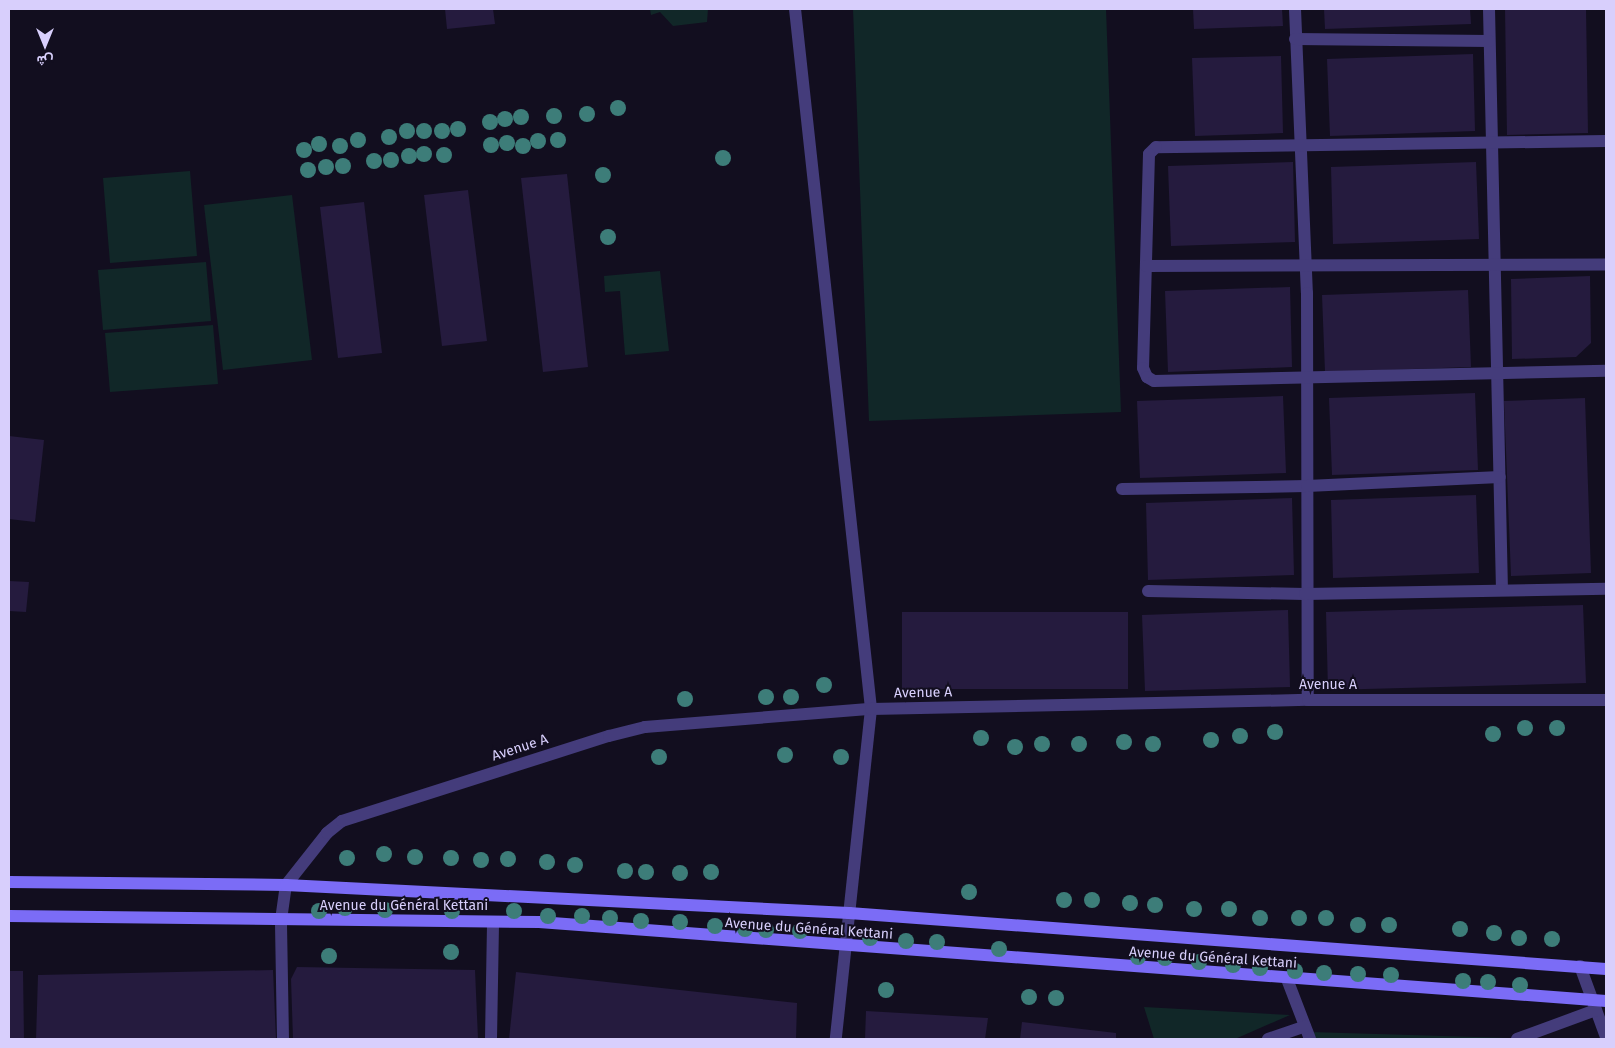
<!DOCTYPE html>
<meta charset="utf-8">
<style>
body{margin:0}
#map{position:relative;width:1615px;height:1048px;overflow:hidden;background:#120e1f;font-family:"Fira Sans",Vazirmatn,sans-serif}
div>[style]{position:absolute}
.green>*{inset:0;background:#112728}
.building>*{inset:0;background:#251b3e}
.street>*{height:12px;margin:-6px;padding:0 6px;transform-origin:6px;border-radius:6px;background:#443c7b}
.secondary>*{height:12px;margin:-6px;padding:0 6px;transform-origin:6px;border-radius:6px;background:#7b6cf6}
.trees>*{width:16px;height:16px;margin:-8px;border-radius:50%;background:#3d7d79}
span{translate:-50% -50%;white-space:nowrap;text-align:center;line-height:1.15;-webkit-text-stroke:4px #120e1f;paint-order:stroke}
.street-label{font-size:14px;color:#d8cffc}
.frame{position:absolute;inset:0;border:10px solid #d8cffc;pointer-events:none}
.north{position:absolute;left:20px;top:20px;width:50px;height:50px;-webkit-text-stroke:4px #120e1f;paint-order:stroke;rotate:180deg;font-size:14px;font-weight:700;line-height:20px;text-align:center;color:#d8cffc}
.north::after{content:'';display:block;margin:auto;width:18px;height:22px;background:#d8cffc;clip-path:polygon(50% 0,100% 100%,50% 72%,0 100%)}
</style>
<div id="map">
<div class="green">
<i style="clip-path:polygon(650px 9px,708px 9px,707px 22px,673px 26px,660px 12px,651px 15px)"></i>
<i style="clip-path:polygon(853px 9px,1106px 9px,1121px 412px,869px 421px)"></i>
<i style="clip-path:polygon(190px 171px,197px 256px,110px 263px,103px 178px)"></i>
<i style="clip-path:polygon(292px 195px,312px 360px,223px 370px,204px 205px)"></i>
<i style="clip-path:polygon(206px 262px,211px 321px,103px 330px,98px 270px)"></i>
<i style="clip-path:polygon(660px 271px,669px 351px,625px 355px,620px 291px,605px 292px,604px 276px)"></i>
<i style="clip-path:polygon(213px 325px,218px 384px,110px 392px,105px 333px)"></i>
<i style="clip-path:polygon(1144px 1007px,1290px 1015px,1235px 1039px,1154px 1039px)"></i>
<i style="clip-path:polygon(1310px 1032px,1510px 1038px,1313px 1039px)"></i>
</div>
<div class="building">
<i style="clip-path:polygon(445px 9px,493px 9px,495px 24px,447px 29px)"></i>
<i style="clip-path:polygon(1193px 9px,1282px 9px,1283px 26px,1194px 29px)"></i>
<i style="clip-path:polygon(1324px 9px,1470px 9px,1471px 24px,1325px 29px)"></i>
<i style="clip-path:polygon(1505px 9px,1586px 9px,1588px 133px,1507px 135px)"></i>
<i style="clip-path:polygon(1473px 54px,1475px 131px,1330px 136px,1327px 59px)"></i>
<i style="clip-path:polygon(1281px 56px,1283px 133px,1195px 136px,1192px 58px)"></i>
<i style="clip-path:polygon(1293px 162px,1295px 242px,1171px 246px,1168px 166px)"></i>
<i style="clip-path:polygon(1476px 162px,1479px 239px,1333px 244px,1331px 167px)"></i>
<i style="clip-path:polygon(567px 174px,588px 367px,543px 372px,521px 178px)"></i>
<i style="clip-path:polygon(468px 190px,487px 341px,442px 346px,424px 195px)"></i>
<i style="clip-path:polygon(364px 202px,382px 353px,338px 358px,320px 207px)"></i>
<i style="clip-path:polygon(1590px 276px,1591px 343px,1576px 357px,1512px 359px,1511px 279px)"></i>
<i style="clip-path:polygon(1290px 287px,1292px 367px,1168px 372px,1165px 291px)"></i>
<i style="clip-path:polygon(1468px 290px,1471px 367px,1325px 372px,1322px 295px)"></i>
<i style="clip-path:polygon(1475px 393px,1478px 470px,1332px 475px,1329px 398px)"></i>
<i style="clip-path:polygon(1283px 396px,1286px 473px,1140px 478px,1137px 401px)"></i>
<i style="clip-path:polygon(1585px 398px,1591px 573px,1511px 576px,1504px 401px)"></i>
<i style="clip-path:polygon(9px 436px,44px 440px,35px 522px,9px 519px)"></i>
<i style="clip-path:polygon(1476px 495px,1479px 573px,1333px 578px,1331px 500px)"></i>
<i style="clip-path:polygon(1292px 498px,1294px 575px,1148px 580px,1146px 503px)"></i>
<i style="clip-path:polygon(9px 581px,29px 582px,26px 612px,9px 611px)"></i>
<i style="clip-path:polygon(1583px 605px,1586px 683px,1328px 690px,1326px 612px)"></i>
<i style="clip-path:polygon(1288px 610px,1290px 687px,1145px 691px,1142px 615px)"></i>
<i style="clip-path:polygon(902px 612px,1128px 612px,1128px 689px,902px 689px)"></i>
<i style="clip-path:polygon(297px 967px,475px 970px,478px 1039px,293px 1039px,291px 979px)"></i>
<i style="clip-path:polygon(273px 970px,276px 1039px,36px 1039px,38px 975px)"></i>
<i style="clip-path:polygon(9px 971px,23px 971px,24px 1039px,9px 1039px)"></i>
<i style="clip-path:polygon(516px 972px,797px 1003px,796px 1039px,509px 1039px)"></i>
<i style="clip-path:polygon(866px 1011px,988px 1018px,985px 1039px,865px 1039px)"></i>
<i style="clip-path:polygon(1022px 1022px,1116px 1033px,1116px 1039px,1020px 1039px)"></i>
</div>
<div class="street">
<i style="left:795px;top:9px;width:704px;rotate:83.8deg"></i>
<i style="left:871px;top:709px;width:332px;rotate:96.1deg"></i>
<i style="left:1295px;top:9px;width:284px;rotate:87.6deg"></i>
<i style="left:1307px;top:293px;width:407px;rotate:89.9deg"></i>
<i style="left:1489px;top:9px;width:580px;rotate:88.72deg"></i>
<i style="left:1295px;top:39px;width:194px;rotate:0.6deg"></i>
<i style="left:1606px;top:141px;width:450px;rotate:179.2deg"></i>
<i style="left:1156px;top:147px;width:10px;rotate:135deg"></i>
<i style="left:1149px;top:154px;width:214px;rotate:91.6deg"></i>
<i style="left:1143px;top:368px;width:10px;rotate:66deg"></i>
<i style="left:1147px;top:377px;width:8px;rotate:30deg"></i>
<i style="left:1154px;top:381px;width:452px;rotate:-1.3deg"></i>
<i style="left:1146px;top:266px;width:460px;rotate:-0.2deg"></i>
<i style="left:1122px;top:489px;width:185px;rotate:-0.9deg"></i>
<i style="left:1307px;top:486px;width:193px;rotate:-2.7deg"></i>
<i style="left:1148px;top:591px;width:157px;rotate:1.1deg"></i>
<i style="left:1305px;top:594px;width:301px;rotate:-1deg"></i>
<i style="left:1580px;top:966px;width:76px;rotate:69.9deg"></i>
<i style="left:1287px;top:979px;width:64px;rotate:69deg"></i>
<i style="left:283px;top:1039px;width:119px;rotate:-91deg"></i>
<i style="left:281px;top:920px;width:35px;rotate:-82deg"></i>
<i style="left:286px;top:885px;width:66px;rotate:-51.7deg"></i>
<i style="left:327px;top:833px;width:19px;rotate:-39deg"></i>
<i style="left:342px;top:821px;width:280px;rotate:-17.7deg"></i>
<i style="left:609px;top:736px;width:37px;rotate:-14deg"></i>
<i style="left:645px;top:727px;width:227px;rotate:-4.6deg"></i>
<i style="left:871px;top:709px;width:437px;rotate:-1.2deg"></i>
<i style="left:1308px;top:700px;width:298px"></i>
<i style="left:491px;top:1039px;width:117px;rotate:-89deg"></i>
<i style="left:1268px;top:1039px;width:39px;rotate:-19deg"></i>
<i style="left:1517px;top:1039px;width:84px;rotate:-20.2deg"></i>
</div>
<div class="secondary">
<i style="left:9px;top:882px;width:277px;rotate:0.6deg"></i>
<i style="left:286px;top:885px;width:564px;rotate:2.85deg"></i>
<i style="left:849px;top:913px;width:759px;rotate:4.23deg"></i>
<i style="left:9px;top:916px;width:530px;rotate:0.65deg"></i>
<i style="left:539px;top:922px;width:1070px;rotate:4.23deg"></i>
</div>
<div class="trees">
<i style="left:618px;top:108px"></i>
<i style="left:587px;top:114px"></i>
<i style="left:554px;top:116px"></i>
<i style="left:521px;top:117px"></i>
<i style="left:505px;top:119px"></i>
<i style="left:490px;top:122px"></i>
<i style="left:458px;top:129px"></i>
<i style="left:407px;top:131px"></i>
<i style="left:424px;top:131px"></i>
<i style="left:442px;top:131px"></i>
<i style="left:389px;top:137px"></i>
<i style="left:358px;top:140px"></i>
<i style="left:558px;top:140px"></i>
<i style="left:538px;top:141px"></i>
<i style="left:507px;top:143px"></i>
<i style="left:319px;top:144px"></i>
<i style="left:491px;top:145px"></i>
<i style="left:340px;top:146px"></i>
<i style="left:523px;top:146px"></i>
<i style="left:304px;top:150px"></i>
<i style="left:424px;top:154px"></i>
<i style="left:444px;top:155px"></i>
<i style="left:409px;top:156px"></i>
<i style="left:723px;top:158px"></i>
<i style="left:391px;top:160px"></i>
<i style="left:374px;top:161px"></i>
<i style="left:343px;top:166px"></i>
<i style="left:326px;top:167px"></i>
<i style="left:308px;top:170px"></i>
<i style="left:603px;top:175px"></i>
<i style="left:608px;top:237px"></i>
<i style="left:824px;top:685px"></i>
<i style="left:766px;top:697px"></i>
<i style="left:791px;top:697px"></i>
<i style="left:685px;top:699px"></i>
<i style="left:1525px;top:728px"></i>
<i style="left:1557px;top:728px"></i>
<i style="left:1275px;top:732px"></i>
<i style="left:1493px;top:734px"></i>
<i style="left:1240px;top:736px"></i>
<i style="left:981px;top:738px"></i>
<i style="left:1211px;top:740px"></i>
<i style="left:1124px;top:742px"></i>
<i style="left:1042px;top:744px"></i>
<i style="left:1079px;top:744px"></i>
<i style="left:1153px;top:744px"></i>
<i style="left:1015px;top:747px"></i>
<i style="left:785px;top:755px"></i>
<i style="left:659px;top:757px"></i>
<i style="left:841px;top:757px"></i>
<i style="left:384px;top:854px"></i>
<i style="left:415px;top:857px"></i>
<i style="left:347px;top:858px"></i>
<i style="left:451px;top:858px"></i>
<i style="left:508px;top:859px"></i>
<i style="left:481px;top:860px"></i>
<i style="left:547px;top:862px"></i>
<i style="left:575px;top:865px"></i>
<i style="left:625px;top:871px"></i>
<i style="left:646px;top:872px"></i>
<i style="left:711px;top:872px"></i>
<i style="left:680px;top:873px"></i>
<i style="left:969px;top:892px"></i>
<i style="left:1064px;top:900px"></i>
<i style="left:1092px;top:900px"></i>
<i style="left:1130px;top:903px"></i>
<i style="left:1155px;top:905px"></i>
<i style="left:345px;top:908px"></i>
<i style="left:1194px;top:909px"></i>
<i style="left:1229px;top:909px"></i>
<i style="left:385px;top:910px"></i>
<i style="left:319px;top:911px"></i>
<i style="left:452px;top:911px"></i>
<i style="left:514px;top:911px"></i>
<i style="left:548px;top:916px"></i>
<i style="left:582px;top:916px"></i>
<i style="left:610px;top:918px"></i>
<i style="left:1260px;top:918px"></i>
<i style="left:1299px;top:918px"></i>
<i style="left:1326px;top:918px"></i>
<i style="left:641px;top:921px"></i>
<i style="left:680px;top:922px"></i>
<i style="left:1358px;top:925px"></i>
<i style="left:1389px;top:925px"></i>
<i style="left:715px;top:926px"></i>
<i style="left:745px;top:929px"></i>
<i style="left:1460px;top:929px"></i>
<i style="left:766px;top:930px"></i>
<i style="left:800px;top:931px"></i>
<i style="left:1494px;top:933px"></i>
<i style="left:870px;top:938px"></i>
<i style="left:1519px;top:938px"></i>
<i style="left:1552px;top:939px"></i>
<i style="left:906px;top:941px"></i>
<i style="left:937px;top:942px"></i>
<i style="left:999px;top:949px"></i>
<i style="left:451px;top:952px"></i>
<i style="left:329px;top:956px"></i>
<i style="left:1138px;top:957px"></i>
<i style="left:1165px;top:958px"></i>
<i style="left:1199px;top:962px"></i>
<i style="left:1233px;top:965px"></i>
<i style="left:1260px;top:968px"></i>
<i style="left:1295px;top:971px"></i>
<i style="left:1324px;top:973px"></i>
<i style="left:1358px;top:974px"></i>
<i style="left:1391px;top:975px"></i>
<i style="left:1463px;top:981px"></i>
<i style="left:1488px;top:982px"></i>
<i style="left:1520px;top:985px"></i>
<i style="left:886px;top:990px"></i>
<i style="left:1029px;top:997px"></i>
<i style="left:1056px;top:998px"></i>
</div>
<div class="street-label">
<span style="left:1328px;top:685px">Avenue A</span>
<span style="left:923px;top:693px;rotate:-1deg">Avenue A</span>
<span style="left:520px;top:748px;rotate:-18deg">Avenue A</span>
<span style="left:404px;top:906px">Avenue du Général Kettani</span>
<span style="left:809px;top:929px;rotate:4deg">Avenue du Général Kettani</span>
<span style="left:1213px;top:958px;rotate:4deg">Avenue du Général Kettani</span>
</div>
<div class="frame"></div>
<div class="north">ش</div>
</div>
